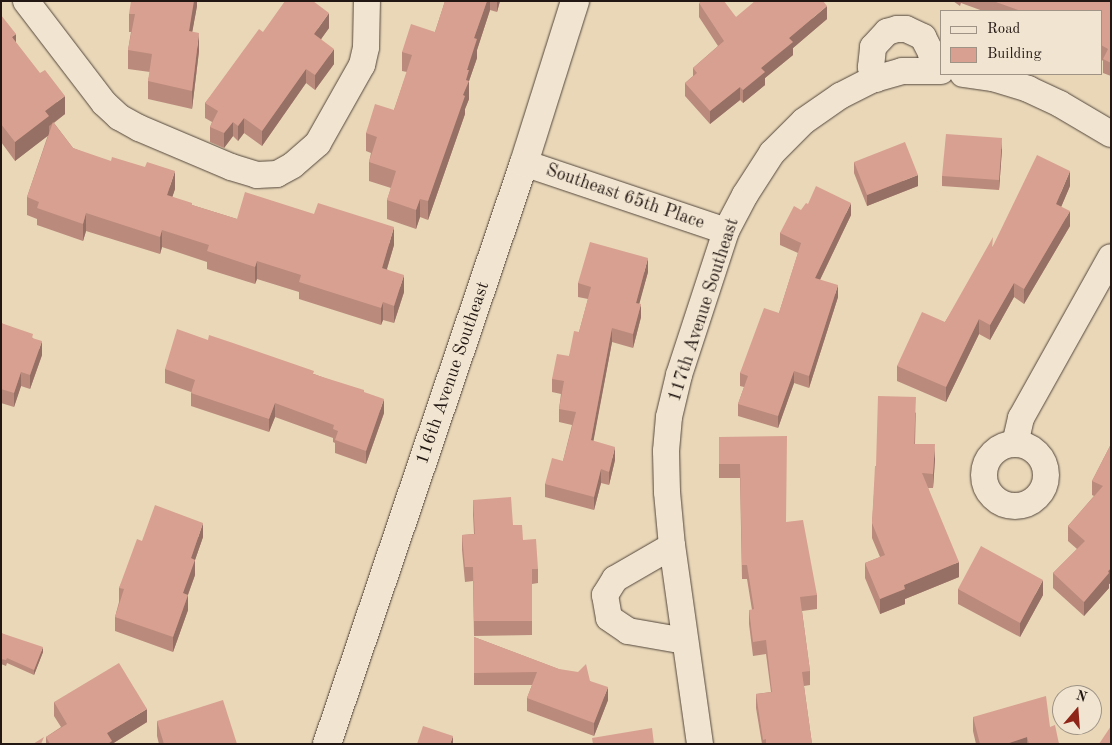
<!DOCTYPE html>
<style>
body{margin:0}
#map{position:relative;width:1112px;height:745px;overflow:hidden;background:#e9d7b8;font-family:"Old Standard TT",serif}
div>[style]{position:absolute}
.roads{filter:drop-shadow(0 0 1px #54473c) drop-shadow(0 0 1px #54473c)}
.street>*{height:26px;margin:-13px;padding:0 13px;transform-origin:13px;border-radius:13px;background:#f1e5d1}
.street>.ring{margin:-13px;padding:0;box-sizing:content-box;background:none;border:26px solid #f1e5d1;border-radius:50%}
.secondary>*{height:28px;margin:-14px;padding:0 14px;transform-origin:14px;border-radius:14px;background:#f1e5d1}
.wall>*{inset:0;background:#ba8a7c}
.shaded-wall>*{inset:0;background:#977065}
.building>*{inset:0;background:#d8a090}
span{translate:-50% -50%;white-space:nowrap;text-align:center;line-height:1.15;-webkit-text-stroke:4px #f1e5d1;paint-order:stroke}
.street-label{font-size:18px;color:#221713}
.frame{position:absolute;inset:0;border:2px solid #221713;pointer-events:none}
.legend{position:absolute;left:940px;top:10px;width:162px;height:65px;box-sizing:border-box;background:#f1e5d1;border:1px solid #9e9385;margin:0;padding:6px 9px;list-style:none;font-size:15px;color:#221713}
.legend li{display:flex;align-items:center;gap:10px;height:25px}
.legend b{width:25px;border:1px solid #9e9385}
.north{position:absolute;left:1052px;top:685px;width:50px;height:50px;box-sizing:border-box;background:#f1e5d1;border:1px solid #9e9385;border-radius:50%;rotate:18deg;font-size:14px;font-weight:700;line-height:20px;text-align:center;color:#221713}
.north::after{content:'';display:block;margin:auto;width:18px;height:22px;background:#8f2418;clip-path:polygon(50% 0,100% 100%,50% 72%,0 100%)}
</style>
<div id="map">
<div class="roads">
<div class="street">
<i style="left:26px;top:1px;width:128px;rotate:52.6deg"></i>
<i style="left:104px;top:103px;width:21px;rotate:43deg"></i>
<i style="left:119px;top:117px;width:23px;rotate:29deg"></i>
<i style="left:139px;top:128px;width:100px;rotate:23deg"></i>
<i style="left:231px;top:167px;width:27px;rotate:17deg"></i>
<i style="left:257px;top:175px;width:20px;rotate:-3deg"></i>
<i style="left:277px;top:174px;width:18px;rotate:-29deg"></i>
<i style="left:293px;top:165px;width:33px;rotate:-41deg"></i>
<i style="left:318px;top:143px;width:90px;rotate:-60.6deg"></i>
<i style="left:362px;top:65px;width:18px;rotate:-77deg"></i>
<i style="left:366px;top:47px;width:46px;rotate:-88.8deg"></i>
<i style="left:963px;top:74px;width:30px;rotate:8deg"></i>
<i style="left:993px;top:78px;width:37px;rotate:17deg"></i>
<i style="left:1028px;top:89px;width:35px;rotate:25deg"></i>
<i style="left:1060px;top:104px;width:59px;rotate:30.5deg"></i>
<i style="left:876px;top:79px;width:13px;rotate:-113deg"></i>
<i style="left:871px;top:67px;width:20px;rotate:-84deg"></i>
<i style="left:873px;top:47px;width:21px;rotate:-47deg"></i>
<i style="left:887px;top:32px;width:10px;rotate:-17deg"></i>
<i style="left:897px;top:29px;width:9px"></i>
<i style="left:906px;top:29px;width:19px;rotate:25deg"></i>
<i style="left:923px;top:37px;width:18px;rotate:63deg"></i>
<i style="left:931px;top:53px;width:18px;rotate:81deg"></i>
<i style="left:524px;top:163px;width:213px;rotate:18.6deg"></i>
<i style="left:1015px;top:444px;width:27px;rotate:-77deg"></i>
<i style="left:1021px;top:418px;width:184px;rotate:-60.8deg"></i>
<i class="ring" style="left:984px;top:444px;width:36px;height:36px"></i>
<i style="left:672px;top:546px;width:66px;rotate:149.9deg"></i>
<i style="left:615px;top:579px;width:19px;rotate:122deg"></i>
<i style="left:605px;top:595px;width:23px;rotate:80deg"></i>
<i style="left:609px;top:618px;width:23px;rotate:34deg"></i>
<i style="left:628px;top:631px;width:58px;rotate:10deg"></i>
<i style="left:700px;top:744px;width:200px;rotate:-98deg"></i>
<i style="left:672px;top:546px;width:54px;rotate:-95.3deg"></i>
<i style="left:667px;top:492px;width:41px;rotate:-91.4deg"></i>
<i style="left:666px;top:451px;width:34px;rotate:-85deg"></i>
<i style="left:669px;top:417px;width:43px;rotate:-76.6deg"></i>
<i style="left:679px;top:375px;width:151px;rotate:-71.9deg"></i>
<i style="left:726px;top:231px;width:41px;rotate:-62.2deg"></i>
<i style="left:745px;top:195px;width:50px;rotate:-57.3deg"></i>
<i style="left:772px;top:153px;width:45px;rotate:-45deg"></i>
<i style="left:804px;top:121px;width:44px;rotate:-34.8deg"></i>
<i style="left:840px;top:96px;width:35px;rotate:-27deg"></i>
<i style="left:871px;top:80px;width:32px;rotate:-16deg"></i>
<i style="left:902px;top:71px;width:39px"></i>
</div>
<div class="secondary">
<i style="left:327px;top:744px;width:613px;rotate:-71.27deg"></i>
<i style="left:524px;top:163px;width:170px;rotate:-72.5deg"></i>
</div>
</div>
<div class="wall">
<i style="clip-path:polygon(197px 1px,197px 6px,192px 32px,199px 51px,192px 109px,148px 99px,148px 81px,150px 72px,128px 69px,128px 50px,131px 32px,129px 32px,129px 14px)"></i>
<i style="clip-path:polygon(445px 1px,500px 1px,497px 12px,490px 10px,477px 50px,477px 58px,469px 81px,469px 99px,465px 109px,465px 114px,428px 220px,420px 217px,416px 229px,387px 219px,387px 200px,391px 188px,369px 181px,369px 162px,371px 153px,366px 151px,366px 133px,394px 110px,407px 72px,402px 71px,402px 52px,435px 32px)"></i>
<i style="clip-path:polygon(953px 1px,1107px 1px,1111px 3px,1111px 76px,1103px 73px,1103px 61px,1101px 59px,1101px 11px,983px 11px,961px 3px,960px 6px)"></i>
<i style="clip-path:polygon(699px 3px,736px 17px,827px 19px,793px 48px,793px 55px,765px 78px,765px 85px,743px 103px,740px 100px,710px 124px,685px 96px,685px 83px,693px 76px,693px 68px,718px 46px,699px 17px)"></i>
<i style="clip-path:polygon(1px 15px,16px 43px,65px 114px,54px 123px,73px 148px,175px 189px,172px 197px,192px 205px,237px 219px,394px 245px,387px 269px,404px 292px,394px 323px,383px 320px,381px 325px,299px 299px,299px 292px,257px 279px,255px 284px,207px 269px,207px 262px,162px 247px,160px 254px,86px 231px,83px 241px,37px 225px,37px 219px,27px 215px,27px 197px,48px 135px,15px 161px,1px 142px)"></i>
<i style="clip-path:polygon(329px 28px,321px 39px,334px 64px,315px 90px,306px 83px,262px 146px,244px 133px,238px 141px,233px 136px,224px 148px,210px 142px,210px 127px,212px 122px,205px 118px,205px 103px,263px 32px)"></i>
<i style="clip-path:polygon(1002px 149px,999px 190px,942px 186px,942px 176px)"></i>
<i style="clip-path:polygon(854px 162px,918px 186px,867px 206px,854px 173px)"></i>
<i style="clip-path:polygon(1070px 186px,1061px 207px,1070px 226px,1024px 304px,1014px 297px,990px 340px,979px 334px,946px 402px,897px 381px,897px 366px,945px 322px,993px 246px)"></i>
<i style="clip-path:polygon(808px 204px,851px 215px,820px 280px,838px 297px,809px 388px,794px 383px,778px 428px,738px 416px,738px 404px,744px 387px,740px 386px,740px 373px,779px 313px,798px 253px,780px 245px,780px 233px)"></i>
<i style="clip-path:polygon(648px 272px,639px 303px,641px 317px,633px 348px,612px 342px,593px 441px,615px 460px,609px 485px,601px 483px,594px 510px,545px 497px,545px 484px,563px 461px,572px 425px,559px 422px,559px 409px,561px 394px,552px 392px,552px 379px,569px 356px,579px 332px,588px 299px,578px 297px,578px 283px)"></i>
<i style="clip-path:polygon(1px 323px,33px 338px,42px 355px,30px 389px,21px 386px,14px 407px,1px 403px)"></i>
<i style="clip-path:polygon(165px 369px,314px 374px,364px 393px,384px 413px,366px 464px,335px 453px,335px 443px,333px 442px,333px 438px,275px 417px,269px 432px,191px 406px,191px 392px,165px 383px)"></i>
<i style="clip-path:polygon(916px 412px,915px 444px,935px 459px,933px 488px,928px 488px,959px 577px,905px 599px,905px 604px,880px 614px,865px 578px,865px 563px,880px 557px,872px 538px,872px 523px,876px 466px)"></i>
<i style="clip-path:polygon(719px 437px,786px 522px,817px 595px,817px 609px,802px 611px,810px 671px,810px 685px,804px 686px,812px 744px,762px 744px,756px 708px,756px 694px,771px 692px,766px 654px,753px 656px,749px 624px,749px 610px,752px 610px,747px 579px,742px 579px,740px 478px,719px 478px)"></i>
<i style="clip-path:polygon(1111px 444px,1111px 583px,1109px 584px,1109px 588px,1084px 616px,1053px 588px,1053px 573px,1077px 549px,1068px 541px,1068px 526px,1094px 496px,1092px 495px,1092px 481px)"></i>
<i style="clip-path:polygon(473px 500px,513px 525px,523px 540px,538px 569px,538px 583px,532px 584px,532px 635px,474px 636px,473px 581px,465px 582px,462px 550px,462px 535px,474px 534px,473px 515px)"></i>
<i style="clip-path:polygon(203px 537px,195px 560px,195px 575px,188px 595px,188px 610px,173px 652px,115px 631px,115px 617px,119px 602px,119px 588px,142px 541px)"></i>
<i style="clip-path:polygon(958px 589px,1043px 595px,1020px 637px,958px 604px)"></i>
<i style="clip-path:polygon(1px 633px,43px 652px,34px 675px,7px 663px,6px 666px,1px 664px)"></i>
<i style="clip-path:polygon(474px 637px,590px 681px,608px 700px,594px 736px,527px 711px,527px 698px,532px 685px,474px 685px)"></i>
<i style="clip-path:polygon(54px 702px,147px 722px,112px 744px,46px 744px,46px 737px,61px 727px,54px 716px)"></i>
<i style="clip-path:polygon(973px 717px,1050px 727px,1059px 744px,976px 744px,973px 731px)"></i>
<i style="clip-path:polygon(157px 721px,237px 744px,159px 744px,157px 736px)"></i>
</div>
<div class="shaded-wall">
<i style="clip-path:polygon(193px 1px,197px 1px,197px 6px,189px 50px,189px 31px)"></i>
<i style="clip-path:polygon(487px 1px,490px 1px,490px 10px,477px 50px,477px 58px,469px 81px,469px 99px,465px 109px,465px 114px,428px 220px,428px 201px,463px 95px,467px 70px,474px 38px)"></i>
<i style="clip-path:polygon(497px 1px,500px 1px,497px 12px)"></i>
<i style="clip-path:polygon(827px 6px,827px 19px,793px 48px,793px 55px,765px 78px,765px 85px,743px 103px,743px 90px,761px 68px,789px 38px)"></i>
<i style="clip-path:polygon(329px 13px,329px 28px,314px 49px,314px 34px)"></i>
<i style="clip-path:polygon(199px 33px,199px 51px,192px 109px,192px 91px)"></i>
<i style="clip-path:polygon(16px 34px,16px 53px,12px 37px)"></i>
<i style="clip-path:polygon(334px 49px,334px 64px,315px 90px,315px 75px)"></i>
<i style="clip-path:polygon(306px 69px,306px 83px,262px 146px,262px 131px)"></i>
<i style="clip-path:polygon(740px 87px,740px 100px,710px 124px,710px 111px)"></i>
<i style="clip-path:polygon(65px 96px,65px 114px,49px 126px,49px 135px,15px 161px,15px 142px,45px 111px)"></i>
<i style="clip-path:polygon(244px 118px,244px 133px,238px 141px,238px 126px)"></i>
<i style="clip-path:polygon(233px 122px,233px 136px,224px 148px,224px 133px)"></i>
<i style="clip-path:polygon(1002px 138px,1002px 149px,999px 190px,999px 180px)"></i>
<i style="clip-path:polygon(175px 171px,175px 189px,167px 213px,167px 195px)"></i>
<i style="clip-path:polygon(1070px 171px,1070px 186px,1056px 219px,1056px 204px)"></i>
<i style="clip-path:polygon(918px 175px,918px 186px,867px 206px,867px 195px)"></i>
<i style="clip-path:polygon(420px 199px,420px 217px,416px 229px,416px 210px)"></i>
<i style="clip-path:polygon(851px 203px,851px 215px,815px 290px,815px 278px)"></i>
<i style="clip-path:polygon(1070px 211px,1070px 226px,1024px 304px,1024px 289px)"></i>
<i style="clip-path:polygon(86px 213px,86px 231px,83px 241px,83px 224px)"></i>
<i style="clip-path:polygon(394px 227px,394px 245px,382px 285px,382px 268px)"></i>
<i style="clip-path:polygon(162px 230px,162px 247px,160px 254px,160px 237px)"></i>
<i style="clip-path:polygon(648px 258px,648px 272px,636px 316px,636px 303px)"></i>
<i style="clip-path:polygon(257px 261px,257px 279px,255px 284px,255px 267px)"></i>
<i style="clip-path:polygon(404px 275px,404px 292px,394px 323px,394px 306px)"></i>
<i style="clip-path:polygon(1014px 283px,1014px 297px,990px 340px,990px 325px)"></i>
<i style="clip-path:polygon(838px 285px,838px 297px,809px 388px,809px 376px)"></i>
<i style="clip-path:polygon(383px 302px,383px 320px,381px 325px,381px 308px)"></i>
<i style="clip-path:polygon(641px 304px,641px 317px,633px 348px,633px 334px)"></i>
<i style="clip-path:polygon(979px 319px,979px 334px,946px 402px,946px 387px)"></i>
<i style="clip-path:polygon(612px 328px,612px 342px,591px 454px,591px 440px)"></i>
<i style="clip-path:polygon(42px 341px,42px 355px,30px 389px,30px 375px)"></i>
<i style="clip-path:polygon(794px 371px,794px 383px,778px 428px,778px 416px)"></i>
<i style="clip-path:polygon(21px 372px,21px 386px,14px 407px,14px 393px)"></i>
<i style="clip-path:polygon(384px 399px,384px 413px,366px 464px,366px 451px)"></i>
<i style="clip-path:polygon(275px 403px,275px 417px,269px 432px,269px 419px)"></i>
<i style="clip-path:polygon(935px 444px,935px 459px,933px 488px,933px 474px)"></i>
<i style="clip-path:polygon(615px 447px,615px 460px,609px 485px,609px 472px)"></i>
<i style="clip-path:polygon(601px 469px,601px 483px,594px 510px,594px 497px)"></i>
<i style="clip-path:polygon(203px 523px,203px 537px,195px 560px,195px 575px,183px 608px,183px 593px,191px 558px)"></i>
<i style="clip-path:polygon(959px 562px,959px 577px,905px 599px,905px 604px,880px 614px,880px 599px,904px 585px)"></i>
<i style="clip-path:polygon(1111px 568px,1111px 583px,1109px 584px,1109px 588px,1084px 616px,1084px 602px)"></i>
<i style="clip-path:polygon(1043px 580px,1043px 595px,1020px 637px,1020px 623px)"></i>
<i style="clip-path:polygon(188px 595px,188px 610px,173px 652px,173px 637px)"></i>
<i style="clip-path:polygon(43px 647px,43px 652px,34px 675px,34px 670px)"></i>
<i style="clip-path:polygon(608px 687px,608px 700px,594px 736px,594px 723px)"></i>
<i style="clip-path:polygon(147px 709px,147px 722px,112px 744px,107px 744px,107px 733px)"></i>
<i style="clip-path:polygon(453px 736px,453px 744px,450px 744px)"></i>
<i style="clip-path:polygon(1027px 737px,1027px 744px,1006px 744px)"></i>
</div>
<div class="building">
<i style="clip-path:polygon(131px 1px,194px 1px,189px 31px,199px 33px,192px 91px,148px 81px,152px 54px,128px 50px,135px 14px,129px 14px)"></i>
<i style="clip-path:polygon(285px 1px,313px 1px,329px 13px,314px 34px,334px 49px,315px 75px,306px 69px,262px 131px,244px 118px,238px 126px,233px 122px,224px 133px,210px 127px,218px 111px,205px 103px,259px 29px,263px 32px)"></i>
<i style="clip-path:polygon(445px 1px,487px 1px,474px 38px,477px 39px,467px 70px,469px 70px,466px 80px,469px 81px,463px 95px,465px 96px,428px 201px,420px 199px,416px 210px,387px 200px,396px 171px,369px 162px,377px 137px,366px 133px,375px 104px,394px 110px,412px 55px,402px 52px,411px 24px,435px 32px)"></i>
<i style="clip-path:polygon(701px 1px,724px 1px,736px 17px,755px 1px,823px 1px,827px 6px,789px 38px,793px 42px,761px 68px,765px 72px,743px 90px,740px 87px,710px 111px,685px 83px,697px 73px,693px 68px,724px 41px,699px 3px)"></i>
<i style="clip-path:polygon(993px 1px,1107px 1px,1111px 3px,1111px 63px,1103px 59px,1108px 49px,1101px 45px,1101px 11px,1021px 11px)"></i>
<i style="clip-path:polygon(1px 15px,16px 34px,12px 37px,40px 73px,45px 70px,65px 96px,45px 111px,49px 116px,15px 142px,1px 124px)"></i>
<i style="clip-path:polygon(53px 122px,73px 148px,111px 161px,112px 157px,145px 167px,147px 162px,175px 171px,167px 195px,192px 203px,192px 205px,237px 219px,245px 192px,314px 214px,318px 203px,394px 227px,382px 268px,404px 275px,394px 306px,383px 302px,381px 308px,299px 282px,301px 275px,257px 261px,255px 267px,207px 251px,209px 245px,162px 230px,160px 237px,86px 213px,83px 224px,37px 208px,39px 202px,27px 197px)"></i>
<i style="clip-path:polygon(946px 134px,1002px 138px,999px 180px,942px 176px)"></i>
<i style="clip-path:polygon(905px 142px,918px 175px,867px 195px,854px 162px)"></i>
<i style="clip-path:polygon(1037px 155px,1070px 171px,1056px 204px,1070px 211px,1024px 289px,1014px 283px,990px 325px,979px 319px,946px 387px,897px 366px,922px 312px,945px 322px,993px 237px,992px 248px)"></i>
<i style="clip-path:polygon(816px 186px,851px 203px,815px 278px,838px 285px,809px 376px,794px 371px,778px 416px,738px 404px,748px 376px,740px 373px,764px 308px,779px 313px,801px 243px,780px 233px,794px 206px,801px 210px,806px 203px,808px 204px)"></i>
<i style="clip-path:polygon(590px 242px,648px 258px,636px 303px,641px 304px,633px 334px,612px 328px,591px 440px,615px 447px,609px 472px,601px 469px,594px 497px,545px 484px,552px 458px,563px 461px,576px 412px,559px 409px,564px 381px,552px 379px,557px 354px,569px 356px,574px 331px,579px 332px,591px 287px,578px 283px)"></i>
<i style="clip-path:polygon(1px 323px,33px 334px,32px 338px,42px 341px,30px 375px,21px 372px,14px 393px,1px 389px)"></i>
<i style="clip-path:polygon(177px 329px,208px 340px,209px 335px,233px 343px,314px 371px,313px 374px,364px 390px,364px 392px,384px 399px,366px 451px,335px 440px,338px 431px,333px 429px,334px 425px,275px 403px,269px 419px,191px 393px,195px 380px,165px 369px)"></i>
<i style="clip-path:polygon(878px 396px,916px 397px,914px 444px,935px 444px,933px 474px,922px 473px,959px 562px,904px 585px,905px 589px,880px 599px,865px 563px,885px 555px,872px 523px,875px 466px,876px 466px)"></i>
<i style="clip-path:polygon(787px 436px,786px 522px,803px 520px,817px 595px,800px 597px,810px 671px,802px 672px,812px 744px,766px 744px,766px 739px,763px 740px,756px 694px,772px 692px,766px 640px,753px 642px,749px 610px,754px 609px,747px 565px,742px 565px,740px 464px,719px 464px,719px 437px)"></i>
<i style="clip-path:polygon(1111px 444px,1111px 568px,1108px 571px,1109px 573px,1084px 602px,1053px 573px,1085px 541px,1068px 526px,1103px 486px,1092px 481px)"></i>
<i style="clip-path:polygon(511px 497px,513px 525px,522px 525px,523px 540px,536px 539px,538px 569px,532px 569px,532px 621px,474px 621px,473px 567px,465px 567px,462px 535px,475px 534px,473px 500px)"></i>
<i style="clip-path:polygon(155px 505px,203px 523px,191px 558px,195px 560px,183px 593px,188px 595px,173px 637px,115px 617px,124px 589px,119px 588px,137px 539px,142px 541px)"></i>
<i style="clip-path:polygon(981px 546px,1043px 580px,1020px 623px,958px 589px)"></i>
<i style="clip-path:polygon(1px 633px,43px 647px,34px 670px,7px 658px,6px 660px,1px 659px)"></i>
<i style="clip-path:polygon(474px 637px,559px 669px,578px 672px,586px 664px,590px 681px,608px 687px,594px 723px,527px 698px,537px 672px,474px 673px)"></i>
<i style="clip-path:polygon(119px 663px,147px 709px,107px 733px,112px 741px,108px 744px,50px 744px,46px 737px,67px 724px,54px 702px)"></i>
<i style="clip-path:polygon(1046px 696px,1050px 727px,1055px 725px,1059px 744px,1029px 744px,1027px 737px,1006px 744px,980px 744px,973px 717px)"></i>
<i style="clip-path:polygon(223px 700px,237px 744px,164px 744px,157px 721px)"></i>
<i style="clip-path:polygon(423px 726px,453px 736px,450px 744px,417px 744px)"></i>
<i style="clip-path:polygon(1111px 726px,1111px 744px,1099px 744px)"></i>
<i style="clip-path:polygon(652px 728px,654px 744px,593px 744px,592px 738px)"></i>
<i style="clip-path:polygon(44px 737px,41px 744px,33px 744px)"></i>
</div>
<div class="street-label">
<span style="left:625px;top:197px;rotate:19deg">Southeast 65th Place</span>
<span style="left:704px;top:310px;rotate:-72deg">117th Avenue Southeast</span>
<span style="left:453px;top:373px;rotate:-71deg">116th Avenue Southeast</span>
</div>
<div class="frame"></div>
<ul class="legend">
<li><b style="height:6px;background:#f1e5d1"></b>Road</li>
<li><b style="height:14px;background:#d8a090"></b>Building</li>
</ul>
<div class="north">N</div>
</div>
